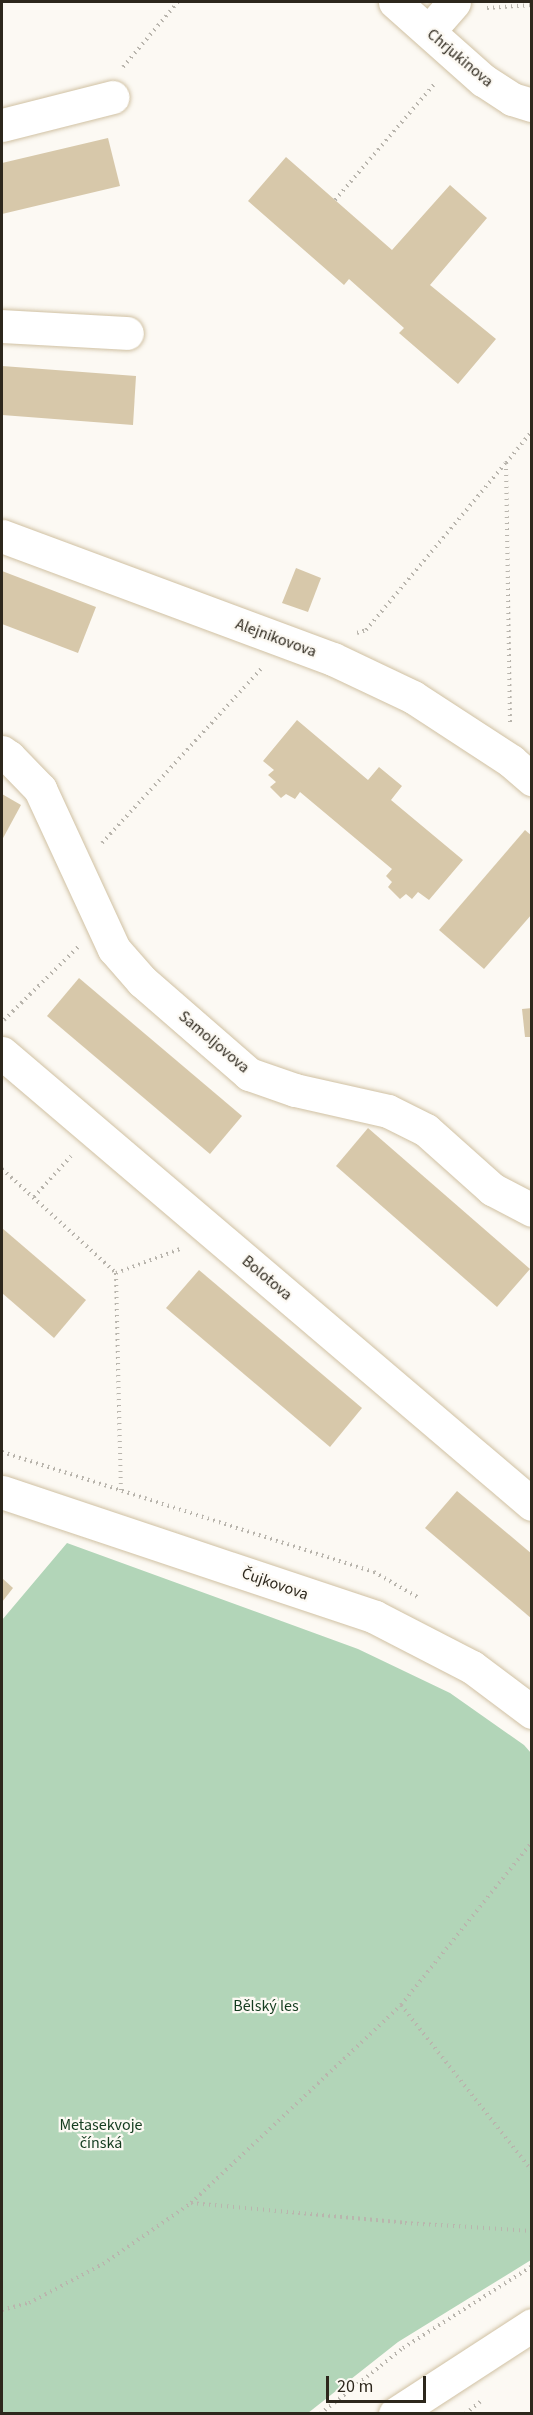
<!DOCTYPE html>
<meta charset="utf-8">
<style>
body{margin:0}
#map{position:relative;width:533px;height:2415px;overflow:hidden;background:#fcf9f3;font-family:"Source Sans 3",sans-serif}
div>[style]{position:absolute}
.green>*{inset:0;background:#b2d5b8}
.building>*{inset:0;background:#d7c8aa}
.path>*{height:4px;margin-top:-2px;transform-origin:0;background:repeating-linear-gradient(90deg,#b9b5ad 0 1.5px,transparent 0 6px)}
.roads{filter:drop-shadow(0 0 2px #d0c1a3) drop-shadow(0 0 2px #d0c1a3)}
.minor>*{height:33px;margin:-16.5px;padding:0 16.5px;transform-origin:16.5px;border-radius:16.5px;background:#fff}
.primary>*{height:33px;margin:-16.5px;padding:0 16.5px;transform-origin:16.5px;border-radius:16.5px;background:#fff}
span{translate:-50% -50%;white-space:nowrap;text-align:center;line-height:1.15;-webkit-text-stroke:4.5px #fcf9f3;paint-order:stroke}
.street-label{font-size:16px;color:#2d271c}
.park-label{font-size:16px;color:#143c1f}
.frame{position:absolute;inset:0;border:3px solid #2d271c;pointer-events:none}
.scale{position:absolute;left:326px;top:2376px;width:100px;height:27px;box-sizing:border-box;border:3px solid #2d271c;border-top:0;padding-left:8px;font-size:18px;line-height:21px;white-space:nowrap;color:#2d271c;-webkit-text-stroke:4px #fcf9f3;paint-order:stroke}
</style>
<div id="map">
<div class="green">
<i style="clip-path:polygon(67px 1543px,358px 1649px,450px 1693px,524px 1745px,531px 1753px,531px 2260px,398px 2342px,308px 2413px,2px 2413px,2px 1620px)"></i>
</div>
<div class="building">
<i style="clip-path:polygon(108px 138px,120px 186px,2px 214px,2px 163px)"></i>
<i style="clip-path:polygon(286px 157px,392px 250px,450px 185px,487px 218px,430px 285px,496px 339px,458px 384px,399px 333px,404px 328px,349px 279px,344px 285px,248px 201px)"></i>
<i style="clip-path:polygon(2px 366px,136px 376px,133px 425px,2px 415px)"></i>
<i style="clip-path:polygon(296px 568px,321px 578px,308px 612px,282px 603px)"></i>
<i style="clip-path:polygon(2px 571px,96px 607px,78px 653px,2px 624px)"></i>
<i style="clip-path:polygon(297px 720px,368px 780px,379px 767px,402px 786px,391px 800px,463px 860px,429px 900px,418px 892px,412px 899px,406px 894px,400px 899px,388px 887px,392px 882px,386px 876px,392px 869px,300px 792px,295px 799px,286px 794px,281px 798px,270px 787px,276px 782px,268px 775px,274px 770px,263px 761px)"></i>
<i style="clip-path:polygon(2px 794px,21px 805px,2px 840px)"></i>
<i style="clip-path:polygon(525px 830px,532px 836px,532px 914px,484px 969px,439px 930px)"></i>
<i style="clip-path:polygon(79px 978px,242px 1116px,210px 1154px,47px 1016px)"></i>
<i style="clip-path:polygon(532px 1008px,532px 1037px,525px 1037px,522px 1009px)"></i>
<i style="clip-path:polygon(368px 1128px,530px 1269px,497px 1307px,336px 1166px)"></i>
<i style="clip-path:polygon(2px 1228px,86px 1300px,54px 1338px,2px 1293px)"></i>
<i style="clip-path:polygon(199px 1270px,362px 1408px,330px 1447px,166px 1308px)"></i>
<i style="clip-path:polygon(457px 1491px,532px 1554px,532px 1619px,425px 1528px)"></i>
<i style="clip-path:polygon(2px 1578px,13px 1588px,2px 1602px)"></i>
</div>
<div class="path">
<i style="left:487px;top:8px;width:45px;rotate:-3.8deg"></i>
<i style="left:123px;top:67px;width:85px;rotate:-49.8deg"></i>
<i style="left:335px;top:200px;width:155px;rotate:-49.4deg"></i>
<i style="left:357px;top:633px;width:9px;rotate:-18deg"></i>
<i style="left:366px;top:630px;width:217px;rotate:-50.1deg"></i>
<i style="left:510px;top:722px;width:259px;rotate:-90.9deg"></i>
<i style="left:506px;top:463px;width:41px;rotate:-50.9deg"></i>
<i style="left:102px;top:843px;width:236px;rotate:-47.6deg"></i>
<i style="left:4px;top:1020px;width:104px;rotate:-44.6deg"></i>
<i style="left:2px;top:1169px;width:154px;rotate:42.4deg"></i>
<i style="left:116px;top:1273px;width:217px;rotate:88.7deg"></i>
<i style="left:34px;top:1197px;width:55px;rotate:-47.9deg"></i>
<i style="left:116px;top:1273px;width:68px;rotate:-20.6deg"></i>
<i style="left:2px;top:1452px;width:391px;rotate:17.9deg"></i>
<i style="left:374px;top:1572px;width:52px;rotate:30deg"></i>
<i style="left:401px;top:2005px;width:211px;rotate:51.7deg"></i>
<i style="left:191px;top:2203px;width:215px;rotate:5.3deg"></i>
<i style="left:405px;top:2223px;width:127px;rotate:3.6deg"></i>
<i style="left:2px;top:2310px;width:28px;rotate:-15deg"></i>
<i style="left:29px;top:2303px;width:84px;rotate:-27.8deg"></i>
<i style="left:103px;top:2264px;width:107px;rotate:-34.7deg"></i>
<i style="left:191px;top:2203px;width:289px;rotate:-43.3deg"></i>
<i style="left:401px;top:2005px;width:209px;rotate:-51.2deg"></i>
<i style="left:320px;top:2414px;width:106px;rotate:-38.5deg"></i>
<i style="left:403px;top:2348px;width:153px;rotate:-32.4deg"></i>
<i style="left:465px;top:2414px;width:21px;rotate:-39deg"></i>
</div>
<div class="roads">
<div class="minor">
<i style="left:395px;top:2px;width:118px;rotate:41.6deg"></i>
<i style="left:483px;top:80px;width:35px;rotate:33deg"></i>
<i style="left:512px;top:99px;width:21px;rotate:17deg"></i>
<i style="left:429px;top:31px;width:38px;rotate:-49deg"></i>
<i style="left:2px;top:125px;width:114px;rotate:-14.2deg"></i>
<i style="left:2px;top:326px;width:125px;rotate:3.2deg"></i>
<i style="left:2px;top:536px;width:353px;rotate:20.4deg"></i>
<i style="left:333px;top:659px;width:89px;rotate:25.4deg"></i>
<i style="left:413px;top:697px;width:117px;rotate:33.1deg"></i>
<i style="left:511px;top:761px;width:28px;rotate:41deg"></i>
<i style="left:2px;top:752px;width:9px;rotate:36deg"></i>
<i style="left:9px;top:757px;width:45px;rotate:45.9deg"></i>
<i style="left:40px;top:789px;width:176px;rotate:65.2deg"></i>
<i style="left:114px;top:949px;width:43px;rotate:48.8deg"></i>
<i style="left:142px;top:981px;width:142px;rotate:41deg"></i>
<i style="left:249px;top:1074px;width:49px;rotate:19.2deg"></i>
<i style="left:295px;top:1090px;width:95px;rotate:12.7deg"></i>
<i style="left:388px;top:1111px;width:42px;rotate:26.6deg"></i>
<i style="left:426px;top:1130px;width:89px;rotate:41.8deg"></i>
<i style="left:492px;top:1189px;width:45px;rotate:27.7deg"></i>
<i style="left:2px;top:1053px;width:696px;rotate:40.4deg"></i>
<i style="left:2px;top:1492px;width:393px;rotate:18.5deg"></i>
<i style="left:375px;top:1617px;width:109px;rotate:27.3deg"></i>
<i style="left:472px;top:1667px;width:75px;rotate:36.9deg"></i>
</div>
<div class="primary">
<i style="left:395px;top:2414px;width:163px;rotate:-33deg"></i>
</div>
</div>
<div class="street-label">
<span style="left:460px;top:58px;rotate:40deg">Chrjukinova</span>
<span style="left:276px;top:638px;rotate:20deg">Alejnikovova</span>
<span style="left:214px;top:1042px;rotate:40deg">Samoljovova</span>
<span style="left:267px;top:1278px;rotate:40deg">Bolotova</span>
<span style="left:275px;top:1584px;rotate:19deg">Čujkovova</span>
</div>
<div class="park-label">
<span style="left:266px;top:2006px">Bělský les</span>
<span style="left:101px;top:2134px">Metasekvoje<br>čínská</span>
</div>
<div class="frame"></div>
<div class="scale">20 m</div>
</div>
